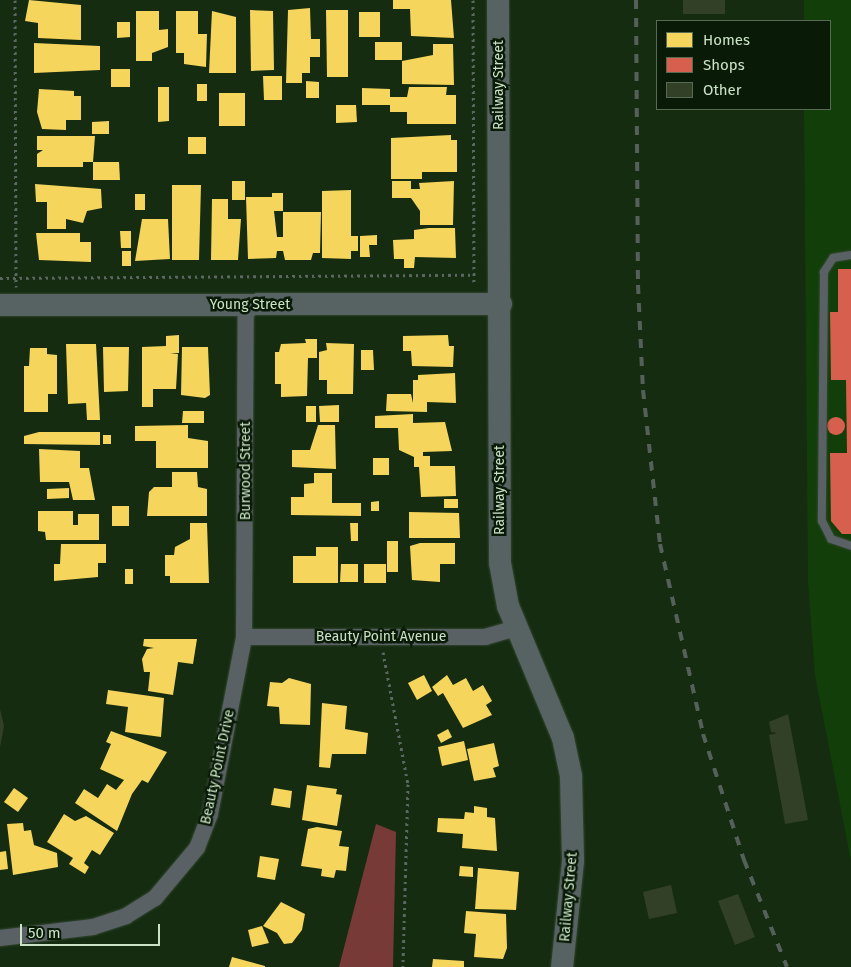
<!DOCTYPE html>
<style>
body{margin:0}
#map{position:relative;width:851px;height:967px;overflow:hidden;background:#152c11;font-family:"Fira Sans",sans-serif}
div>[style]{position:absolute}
.built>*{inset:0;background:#123f09}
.forest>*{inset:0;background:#783a37}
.homes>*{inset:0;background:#f6d55c}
.shops>*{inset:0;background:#d6604d}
.round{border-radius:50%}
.building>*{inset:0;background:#334028}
.path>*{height:3px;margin-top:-1.5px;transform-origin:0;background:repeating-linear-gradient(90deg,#5c6662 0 2.5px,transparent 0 6.5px)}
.roads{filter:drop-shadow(0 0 1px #344730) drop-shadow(0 0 1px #344730)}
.lane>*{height:8px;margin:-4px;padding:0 4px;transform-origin:4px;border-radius:4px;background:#596164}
.street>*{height:16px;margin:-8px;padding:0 8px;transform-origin:8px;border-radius:8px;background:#596164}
.secondary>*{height:22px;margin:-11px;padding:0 11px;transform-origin:11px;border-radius:11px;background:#576363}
.rail>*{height:4px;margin-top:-2px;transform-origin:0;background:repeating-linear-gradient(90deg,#546059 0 9px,transparent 0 18px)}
span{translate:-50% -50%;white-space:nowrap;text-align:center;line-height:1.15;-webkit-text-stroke:5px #091b07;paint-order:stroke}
.street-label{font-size:14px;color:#cbe2c6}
.legend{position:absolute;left:656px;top:20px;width:175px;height:90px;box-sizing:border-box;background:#091b07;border:1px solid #576b53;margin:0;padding:6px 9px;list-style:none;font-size:15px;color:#cbe2c6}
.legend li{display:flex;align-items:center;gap:10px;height:25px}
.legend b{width:25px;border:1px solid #576b53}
.scale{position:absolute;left:20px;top:924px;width:140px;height:22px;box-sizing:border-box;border:2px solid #cbe2c6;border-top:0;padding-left:6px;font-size:15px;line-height:18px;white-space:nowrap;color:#cbe2c6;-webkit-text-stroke:4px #091b07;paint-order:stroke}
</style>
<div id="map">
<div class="built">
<i style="clip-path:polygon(804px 0,851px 0,851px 861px,815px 675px,808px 580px,804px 109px,830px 109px,830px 21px,804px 21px)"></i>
</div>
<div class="forest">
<i style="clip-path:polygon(376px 824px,396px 832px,393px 967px,339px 967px)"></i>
</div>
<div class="homes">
<i style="clip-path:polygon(29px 0,81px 5px,81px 40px,38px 38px,38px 23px,25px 21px)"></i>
<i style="clip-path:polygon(393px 0,451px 0,454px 38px,411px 36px,410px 9px,393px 9px)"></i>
<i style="clip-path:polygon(310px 8px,311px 39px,320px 39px,320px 57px,310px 57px,310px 73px,302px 73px,302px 83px,286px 83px,288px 10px)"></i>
<i style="clip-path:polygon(250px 10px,273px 11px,274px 70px,251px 71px)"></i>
<i style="clip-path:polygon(326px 10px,348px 10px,348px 77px,327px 77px)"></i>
<i style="clip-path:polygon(136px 11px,159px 11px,159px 30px,168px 29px,168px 47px,152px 53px,152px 61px,136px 61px)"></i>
<i style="clip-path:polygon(176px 11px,198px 11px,198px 34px,207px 34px,206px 67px,184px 64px,184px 53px,176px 53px)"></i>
<i style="clip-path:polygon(212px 11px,236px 17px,236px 73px,209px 73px)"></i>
<i style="clip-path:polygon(359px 12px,380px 12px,380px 37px,359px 37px)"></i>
<i style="clip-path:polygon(117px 22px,130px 22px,130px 37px,117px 38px)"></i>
<i style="clip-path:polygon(375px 42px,402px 42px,402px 60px,375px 60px)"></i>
<i style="clip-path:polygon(34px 43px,100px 46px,100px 70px,34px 73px)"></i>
<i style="clip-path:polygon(433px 44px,453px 44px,454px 85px,402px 84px,402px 61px,433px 55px)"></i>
<i style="clip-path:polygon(111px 69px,130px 69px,130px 87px,111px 87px)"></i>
<i style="clip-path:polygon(263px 76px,282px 76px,282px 100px,264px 100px)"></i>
<i style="clip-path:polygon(306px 81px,319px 82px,319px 98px,306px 98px)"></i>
<i style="clip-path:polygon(197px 84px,207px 84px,207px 101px,197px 101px)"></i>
<i style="clip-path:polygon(158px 87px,169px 87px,169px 121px,158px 122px)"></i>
<i style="clip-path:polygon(409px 87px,447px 87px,446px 95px,456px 95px,456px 124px,407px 124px,407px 112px,390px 112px,390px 105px,362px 105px,362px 88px,390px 89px,390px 97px,407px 97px)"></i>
<i style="clip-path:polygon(39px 89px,74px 91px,74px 96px,81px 96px,81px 120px,66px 120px,66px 130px,42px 129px,37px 112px)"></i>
<i style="clip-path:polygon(219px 93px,245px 93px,245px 126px,219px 126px)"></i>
<i style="clip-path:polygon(336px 105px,356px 105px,357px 122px,336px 123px)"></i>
<i style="clip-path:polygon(109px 121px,109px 134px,92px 134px,92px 122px)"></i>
<i style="clip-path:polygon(451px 135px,451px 140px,457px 140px,457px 172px,422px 172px,422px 179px,391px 179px,391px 138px)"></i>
<i style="clip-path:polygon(37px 136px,95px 136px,93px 162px,83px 162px,83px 167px,37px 167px,37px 154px,43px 150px,37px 150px)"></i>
<i style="clip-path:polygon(188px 137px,206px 137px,206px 154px,188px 154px)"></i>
<i style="clip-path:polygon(93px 162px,119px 162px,120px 180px,93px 180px)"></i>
<i style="clip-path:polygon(232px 181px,245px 181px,245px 200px,232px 200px)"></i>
<i style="clip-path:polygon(392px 181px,411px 181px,411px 189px,420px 189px,419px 183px,454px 181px,453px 225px,420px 225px,420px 211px,411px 198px,392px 198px)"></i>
<i style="clip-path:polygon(35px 184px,101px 189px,102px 208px,87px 211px,83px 223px,66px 219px,66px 229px,47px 229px,47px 202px,36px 202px)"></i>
<i style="clip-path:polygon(172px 185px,201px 185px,199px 260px,172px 260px)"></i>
<i style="clip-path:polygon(351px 190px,351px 236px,358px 236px,358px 251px,351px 251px,351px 259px,322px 258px,322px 191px)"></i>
<i style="clip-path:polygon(272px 193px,283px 193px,283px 211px,274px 211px,277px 237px,283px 237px,283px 212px,321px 212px,320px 253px,313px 253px,311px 260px,285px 260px,283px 251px,277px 251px,276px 258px,248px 259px,246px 197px,272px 197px)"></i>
<i style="clip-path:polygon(135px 194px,145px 194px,145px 210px,135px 210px)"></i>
<i style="clip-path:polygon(212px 199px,228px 199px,228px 219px,241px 219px,238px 260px,211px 260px)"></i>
<i style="clip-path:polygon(142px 219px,168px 219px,170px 259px,135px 261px)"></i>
<i style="clip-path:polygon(429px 228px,455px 228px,456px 258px,415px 257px,414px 268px,404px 268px,404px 259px,394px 259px,393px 240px,414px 239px,414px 230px)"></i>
<i style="clip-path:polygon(120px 231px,131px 231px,131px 248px,121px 248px)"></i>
<i style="clip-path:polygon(36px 233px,80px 233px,80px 242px,91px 242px,91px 262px,39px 260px)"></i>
<i style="clip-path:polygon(377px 235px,377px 245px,369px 245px,370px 257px,360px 257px,360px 236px)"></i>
<i style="clip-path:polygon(122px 251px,131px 251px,131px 266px,122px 266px)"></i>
<i style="clip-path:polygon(179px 335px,179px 353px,170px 353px,178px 354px,176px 389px,153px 389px,153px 407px,142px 407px,142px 347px,166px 346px,166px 336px)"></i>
<i style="clip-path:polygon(448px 335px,449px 346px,454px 346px,453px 367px,412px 366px,411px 351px,403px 351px,403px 336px)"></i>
<i style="clip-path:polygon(305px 339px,317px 339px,317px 358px,308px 358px,307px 396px,281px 397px,281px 384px,275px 384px,275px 352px,279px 352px,281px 344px,306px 343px)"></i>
<i style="clip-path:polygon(326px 343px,354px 344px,353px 394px,327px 394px,327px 380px,319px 380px,319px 352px,327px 350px)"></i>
<i style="clip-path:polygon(66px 344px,96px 344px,100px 420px,87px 420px,86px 403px,68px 404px)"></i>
<i style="clip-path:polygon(103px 347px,129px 347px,128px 391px,104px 392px)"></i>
<i style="clip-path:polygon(182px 347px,208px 347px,210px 395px,205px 398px,181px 395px)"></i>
<i style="clip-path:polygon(30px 348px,47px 348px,47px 354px,57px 355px,57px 394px,48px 394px,48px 412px,24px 412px,24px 366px,29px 366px)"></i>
<i style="clip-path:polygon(361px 350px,373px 350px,374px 370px,361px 370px)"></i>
<i style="clip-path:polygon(455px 373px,456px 403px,427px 402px,427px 412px,386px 411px,387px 394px,411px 394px,413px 403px,413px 380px,418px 380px,418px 375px)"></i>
<i style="clip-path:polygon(339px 405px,339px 422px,320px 422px,319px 406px)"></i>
<i style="clip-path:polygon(306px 406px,316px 406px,316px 422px,306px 422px)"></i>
<i style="clip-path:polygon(183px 411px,204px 411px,204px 423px,182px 423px)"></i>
<i style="clip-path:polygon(413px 414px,413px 423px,445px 422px,452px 451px,423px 452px,423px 456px,430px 456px,430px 466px,455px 466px,456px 496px,421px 497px,419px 467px,414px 467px,414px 457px,399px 450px,398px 428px,375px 428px,375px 416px)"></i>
<i style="clip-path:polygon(188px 425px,188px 438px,208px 441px,208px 468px,156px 468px,156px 441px,135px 441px,135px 426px)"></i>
<i style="clip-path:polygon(318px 425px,335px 425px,336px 469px,292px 467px,292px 450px,310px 450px)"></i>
<i style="clip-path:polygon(39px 432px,100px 432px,100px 445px,24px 444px,24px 436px)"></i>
<i style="clip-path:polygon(103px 435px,111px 435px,111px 444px,103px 444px)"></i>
<i style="clip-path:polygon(39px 449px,80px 451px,80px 468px,89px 468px,95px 500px,73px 500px,69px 482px,40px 482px)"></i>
<i style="clip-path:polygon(373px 458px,389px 458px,389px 475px,373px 475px)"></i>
<i style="clip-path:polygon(172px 472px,197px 472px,198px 487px,207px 489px,207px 516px,147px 516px,149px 492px,154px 487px,172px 487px)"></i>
<i style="clip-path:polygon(314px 473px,332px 473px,332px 503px,361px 503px,361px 516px,291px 515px,291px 497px,304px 497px,304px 484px,314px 483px)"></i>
<i style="clip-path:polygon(69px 488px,69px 498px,47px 499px,47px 489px)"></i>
<i style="clip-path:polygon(444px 499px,458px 499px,458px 508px,444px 508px)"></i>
<i style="clip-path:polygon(379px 501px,379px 511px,371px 511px,371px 502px)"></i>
<i style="clip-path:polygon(112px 506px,129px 506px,129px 526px,112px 526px)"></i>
<i style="clip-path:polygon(38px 511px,73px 511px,73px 525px,78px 525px,78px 514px,99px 514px,99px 540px,46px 540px,45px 532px,38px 531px)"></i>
<i style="clip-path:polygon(409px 512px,459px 513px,460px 538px,409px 538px)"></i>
<i style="clip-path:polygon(190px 523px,207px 523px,209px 583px,170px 583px,170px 576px,165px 576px,165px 555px,174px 555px,175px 547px,190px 539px)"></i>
<i style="clip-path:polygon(350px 523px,358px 523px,358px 541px,351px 541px)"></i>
<i style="clip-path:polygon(387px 541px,398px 541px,398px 572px,387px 572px)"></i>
<i style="clip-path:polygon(420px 543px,455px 543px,455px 564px,440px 564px,440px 582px,412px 580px,410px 546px)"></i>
<i style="clip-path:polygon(61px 544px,106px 544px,106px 563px,98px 563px,98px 577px,54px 581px,54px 564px,60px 564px)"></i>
<i style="clip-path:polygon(316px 547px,338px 547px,338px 583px,293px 583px,293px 556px,316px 556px)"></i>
<i style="clip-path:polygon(341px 564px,358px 564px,358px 582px,340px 582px)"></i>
<i style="clip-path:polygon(364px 564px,386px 564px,386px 583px,364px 583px)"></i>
<i style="clip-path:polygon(125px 569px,133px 569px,133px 584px,125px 584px)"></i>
<i style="clip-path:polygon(144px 639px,197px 639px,193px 664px,178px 662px,173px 695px,148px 691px,150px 672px,144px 672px,142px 659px,147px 649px,154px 648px,143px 646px)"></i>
<i style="clip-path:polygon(424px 675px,432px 691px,417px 700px,408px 683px)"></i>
<i style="clip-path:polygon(447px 675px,453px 685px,466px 678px,473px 691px,483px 685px,492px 701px,486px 705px,492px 715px,463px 728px,443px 693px,438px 696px,432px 687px)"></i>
<i style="clip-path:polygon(289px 678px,311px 684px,310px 725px,280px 724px,279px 707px,267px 706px,270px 682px,282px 683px)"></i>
<i style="clip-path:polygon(108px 690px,164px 698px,161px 737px,125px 732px,128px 707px,106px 704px)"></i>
<i style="clip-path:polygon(322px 703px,347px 706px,345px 729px,368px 733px,366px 754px,332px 754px,330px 768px,319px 767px)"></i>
<i style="clip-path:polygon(448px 729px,452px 737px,441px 743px,437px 735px)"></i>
<i style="clip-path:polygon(111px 731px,167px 752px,148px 783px,142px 780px,132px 794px,117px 831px,75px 803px,84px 789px,98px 798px,107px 784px,116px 790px,124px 780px,100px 769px,111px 744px,106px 742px)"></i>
<i style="clip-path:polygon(464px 741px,468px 760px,442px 766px,438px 747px)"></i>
<i style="clip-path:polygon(494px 743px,499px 766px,493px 768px,496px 777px,474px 781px,467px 749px)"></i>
<i style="clip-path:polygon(307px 785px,337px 789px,336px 794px,342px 795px,337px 826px,302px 820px)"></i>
<i style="clip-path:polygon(14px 788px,28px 798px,18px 812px,4px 802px)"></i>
<i style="clip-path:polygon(274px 788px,292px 791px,290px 808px,271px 805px)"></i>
<i style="clip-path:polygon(474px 806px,487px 808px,487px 817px,495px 818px,497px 851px,462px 848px,463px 834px,437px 832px,438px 818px,464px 819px,465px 812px,474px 813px)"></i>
<i style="clip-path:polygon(64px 814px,75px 821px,86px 816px,114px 833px,100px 855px,92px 850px,84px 863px,89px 867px,85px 874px,69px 864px,73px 858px,47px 842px)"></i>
<i style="clip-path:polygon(23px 823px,24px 831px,31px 830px,34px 845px,57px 853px,58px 867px,13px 875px,7px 824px)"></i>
<i style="clip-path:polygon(317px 827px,342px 831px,339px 846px,349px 847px,346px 871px,336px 870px,334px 878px,321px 876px,322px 869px,301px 866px,308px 829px)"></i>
<i style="clip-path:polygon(6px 851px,8px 869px,0 870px,0 852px)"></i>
<i style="clip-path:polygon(260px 856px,279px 859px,275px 880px,257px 877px)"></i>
<i style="clip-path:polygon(460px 866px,473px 867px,473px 877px,459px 876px)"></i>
<i style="clip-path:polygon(478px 868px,519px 872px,516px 910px,475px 909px)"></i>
<i style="clip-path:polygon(281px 902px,305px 914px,302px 930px,292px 943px,284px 944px,277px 933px,263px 926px)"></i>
<i style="clip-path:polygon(466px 911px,506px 914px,507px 948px,503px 959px,474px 957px,476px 934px,464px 933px)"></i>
<i style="clip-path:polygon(262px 926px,269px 943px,252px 947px,248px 930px)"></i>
<i style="clip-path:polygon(232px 957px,265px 966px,265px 967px,223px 967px,229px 967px)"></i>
<i style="clip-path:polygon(433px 959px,464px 961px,464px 967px,432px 967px)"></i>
</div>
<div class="shops">
<i style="clip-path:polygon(838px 269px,851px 269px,851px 534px,842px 534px,831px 521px,830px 453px,847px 453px,846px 380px,831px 380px,830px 312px,838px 312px)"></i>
<i class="round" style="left:827px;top:417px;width:18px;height:18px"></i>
</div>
<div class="building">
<i style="clip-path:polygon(683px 0,725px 0,725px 14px,683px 14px)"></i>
<i style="clip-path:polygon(0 709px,4px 726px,0 747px)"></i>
<i style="clip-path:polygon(788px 714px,808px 820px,785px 824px,769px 735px,777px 733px,771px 732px,769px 722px)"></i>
<i style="clip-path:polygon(671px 885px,677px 913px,649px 919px,643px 892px)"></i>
<i style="clip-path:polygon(738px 894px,755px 937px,735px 945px,718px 901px)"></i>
</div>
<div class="path">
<i style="left:15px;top:0;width:287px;rotate:89.8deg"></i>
<i style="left:473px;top:0;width:284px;rotate:89.8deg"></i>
<i style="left:0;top:278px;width:474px;rotate:-0.4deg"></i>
<i style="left:383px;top:652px;width:134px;rotate:79.3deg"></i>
<i style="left:408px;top:784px;width:183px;rotate:91.6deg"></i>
</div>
<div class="roads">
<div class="lane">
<i style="left:851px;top:255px;width:18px;rotate:171deg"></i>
<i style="left:833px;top:258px;width:17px;rotate:123deg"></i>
<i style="left:824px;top:272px;width:249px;rotate:90.5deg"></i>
<i style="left:822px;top:521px;width:20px;rotate:63deg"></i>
<i style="left:831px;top:539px;width:21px;rotate:19deg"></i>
</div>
<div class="street">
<i style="left:244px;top:637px;width:241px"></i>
<i style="left:485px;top:637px;width:32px;rotate:-16deg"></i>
<i style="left:0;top:938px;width:94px;rotate:-6.7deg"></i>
<i style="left:93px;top:927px;width:35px;rotate:-18deg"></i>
<i style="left:126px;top:916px;width:34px;rotate:-32deg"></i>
<i style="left:155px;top:898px;width:65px;rotate:-50deg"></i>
<i style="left:197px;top:848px;width:36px;rotate:-69deg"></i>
<i style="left:210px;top:814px;width:180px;rotate:-79.1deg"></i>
<i style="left:244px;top:637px;width:332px;rotate:-89.7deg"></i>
</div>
<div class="secondary">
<i style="left:498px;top:0;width:563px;rotate:89.8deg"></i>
<i style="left:500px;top:563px;width:44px;rotate:79.5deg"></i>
<i style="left:508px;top:606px;width:143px;rotate:67.4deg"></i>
<i style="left:563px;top:738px;width:40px;rotate:78deg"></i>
<i style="left:571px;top:777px;width:84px;rotate:88.6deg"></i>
<i style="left:573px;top:861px;width:107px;rotate:95.9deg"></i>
<i style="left:0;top:305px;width:501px;rotate:-0.11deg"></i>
</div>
</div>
<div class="rail">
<i style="left:636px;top:0;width:285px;rotate:89.6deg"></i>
<i style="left:638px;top:285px;width:105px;rotate:87.3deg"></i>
<i style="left:643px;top:390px;width:155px;rotate:83.7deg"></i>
<i style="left:660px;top:544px;width:195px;rotate:77.2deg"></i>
<i style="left:703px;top:734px;width:133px;rotate:72deg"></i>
<i style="left:744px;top:860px;width:115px;rotate:68.1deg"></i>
</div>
<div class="street-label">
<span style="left:499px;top:85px;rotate:-90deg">Railway Street</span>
<span style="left:250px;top:305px">Young Street</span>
<span style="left:246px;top:471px;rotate:-90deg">Burwood Street</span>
<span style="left:500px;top:490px;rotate:-90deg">Railway Street</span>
<span style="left:381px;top:637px">Beauty Point Avenue</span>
<span style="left:218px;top:767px;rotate:-78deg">Beauty Point Drive</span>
<span style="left:569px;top:897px;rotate:-85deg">Railway Street</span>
</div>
<ul class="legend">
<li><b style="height:14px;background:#f6d55c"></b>Homes</li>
<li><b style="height:14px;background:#d6604d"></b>Shops</li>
<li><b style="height:14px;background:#334028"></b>Other</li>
</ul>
<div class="scale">50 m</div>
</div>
